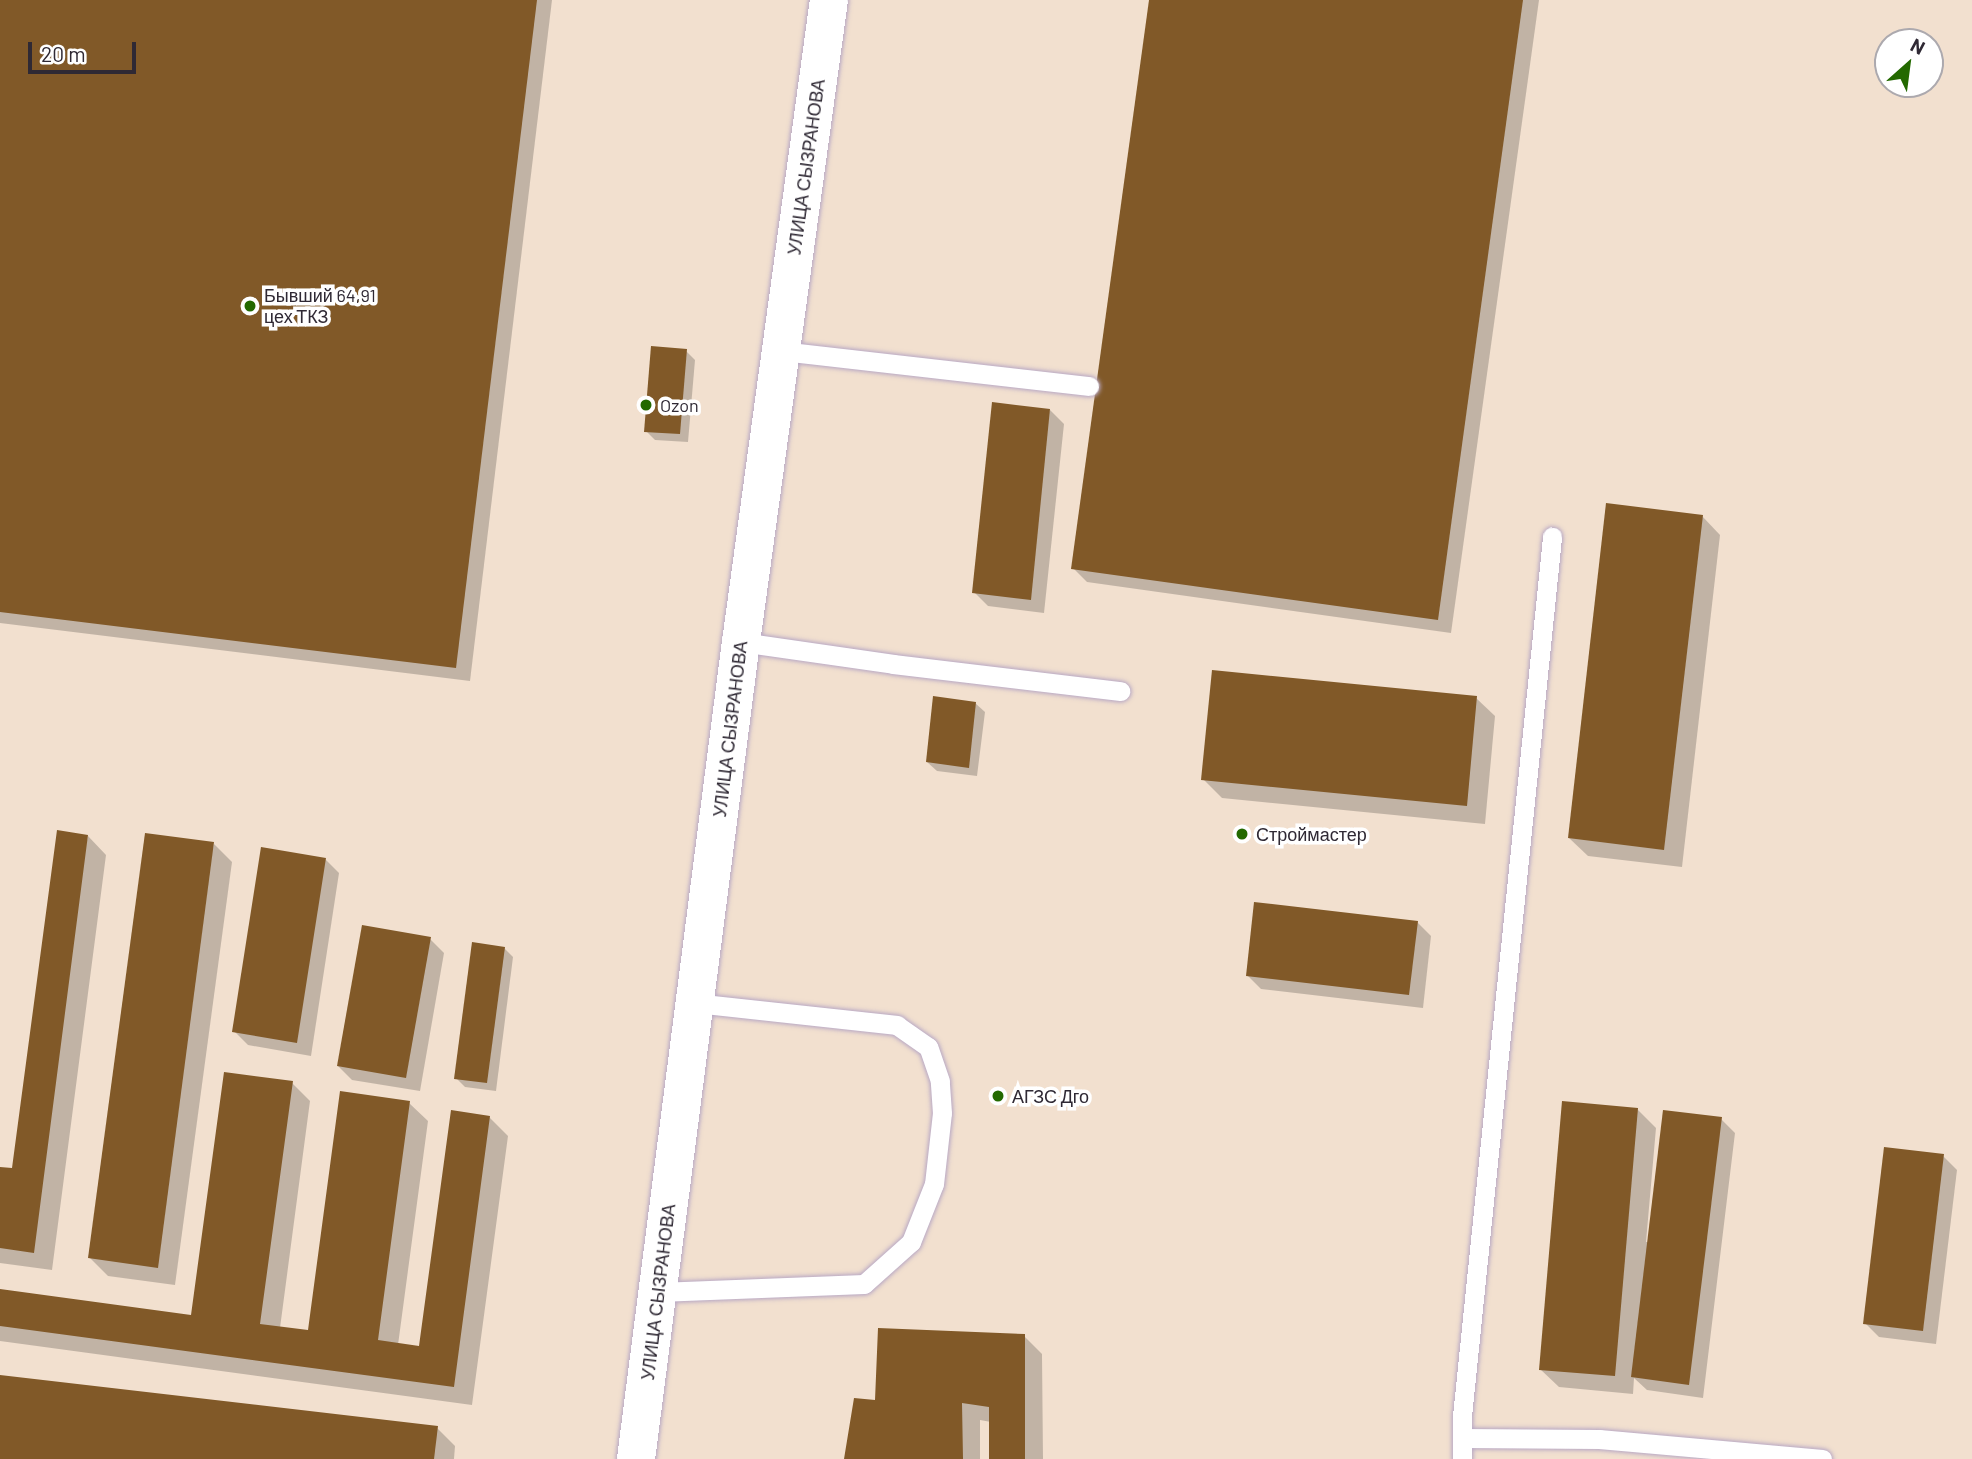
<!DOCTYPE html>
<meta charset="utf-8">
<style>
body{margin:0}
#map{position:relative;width:1972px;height:1459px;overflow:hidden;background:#f3e9fb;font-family:Barlow,sans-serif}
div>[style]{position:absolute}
.industrial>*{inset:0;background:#f2e0cf}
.shadow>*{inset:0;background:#0003}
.building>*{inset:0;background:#815928}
.roads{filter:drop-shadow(0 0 2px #b8a8c4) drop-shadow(0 0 2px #b8a8c4)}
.service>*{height:19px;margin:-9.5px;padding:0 9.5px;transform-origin:9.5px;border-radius:9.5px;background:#fff}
.secondary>*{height:38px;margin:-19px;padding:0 19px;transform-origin:19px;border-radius:19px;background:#fff}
.dots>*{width:19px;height:19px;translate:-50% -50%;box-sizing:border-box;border:4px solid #fff;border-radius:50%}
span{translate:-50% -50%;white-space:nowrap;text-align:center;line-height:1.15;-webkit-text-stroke:7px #fff;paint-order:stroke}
.street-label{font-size:18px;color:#2f2934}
.poi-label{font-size:18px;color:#2f2934}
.left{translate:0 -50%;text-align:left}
.north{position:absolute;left:1874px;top:28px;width:70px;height:70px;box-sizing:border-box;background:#fff;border:2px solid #aca9ae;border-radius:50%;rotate:28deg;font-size:19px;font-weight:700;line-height:28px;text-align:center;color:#2f2934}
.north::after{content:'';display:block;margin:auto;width:24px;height:32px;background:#236900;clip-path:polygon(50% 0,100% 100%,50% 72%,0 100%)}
.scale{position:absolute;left:28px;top:42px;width:108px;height:32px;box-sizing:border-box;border:4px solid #2f2934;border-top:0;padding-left:9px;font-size:21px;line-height:24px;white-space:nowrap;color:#2f2934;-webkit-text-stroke:5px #fff;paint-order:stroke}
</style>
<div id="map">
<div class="industrial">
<i style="clip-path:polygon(evenodd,0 0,1972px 0,1972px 1459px,0 1459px,0 0,1888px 42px,1930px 42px,1930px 84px,1888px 84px,1888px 42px)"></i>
</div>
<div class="shadow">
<i style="clip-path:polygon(0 0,552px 0,470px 681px,0 623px)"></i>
<i style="clip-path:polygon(1151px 0,1539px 0,1451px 633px,1087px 582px,1073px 568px)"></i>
<i style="clip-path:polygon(686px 351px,695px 360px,688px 442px,655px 440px,646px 431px)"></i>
<i style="clip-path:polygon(1050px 410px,1064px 424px,1044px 613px,988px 606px,974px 592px)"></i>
<i style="clip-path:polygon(1702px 516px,1720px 535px,1682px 867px,1588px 856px,1569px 838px)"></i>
<i style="clip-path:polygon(1476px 698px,1495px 716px,1485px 824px,1222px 798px,1203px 779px)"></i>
<i style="clip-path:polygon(975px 703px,985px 712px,977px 776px,937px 771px,927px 762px)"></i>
<i style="clip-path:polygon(88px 836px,106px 855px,52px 1270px,0 1263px,0 1168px,14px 1170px)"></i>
<i style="clip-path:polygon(214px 844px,232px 862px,175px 1285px,108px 1276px,90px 1258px)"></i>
<i style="clip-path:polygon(325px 859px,339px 873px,311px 1056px,248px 1045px,234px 1031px)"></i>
<i style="clip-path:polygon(1417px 922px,1431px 936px,1423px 1008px,1261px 989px,1247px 975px)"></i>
<i style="clip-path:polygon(430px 939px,444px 953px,420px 1091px,352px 1080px,338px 1066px)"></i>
<i style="clip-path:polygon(504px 948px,513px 957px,496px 1091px,465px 1087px,456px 1078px)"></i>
<i style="clip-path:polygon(292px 1083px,310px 1101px,280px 1328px,309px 1332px,409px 1103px,428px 1121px,398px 1345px,421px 1348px,489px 1117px,508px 1136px,472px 1405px,0 1341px,0 1290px,193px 1317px)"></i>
<i style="clip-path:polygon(1637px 1109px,1656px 1128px,1646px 1242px,1649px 1242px,1721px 1119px,1735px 1133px,1703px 1398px,1647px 1390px,1634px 1378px,1633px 1394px,1559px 1387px,1540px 1369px)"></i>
<i style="clip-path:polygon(1943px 1156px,1957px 1170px,1936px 1344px,1879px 1337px,1865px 1323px)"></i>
<i style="clip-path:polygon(1024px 1336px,1042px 1354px,1043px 1459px,990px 1459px,991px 1422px,980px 1420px,980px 1459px,846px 1459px,876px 1402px)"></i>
<i style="clip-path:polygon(0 1377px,437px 1428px,455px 1446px,454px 1459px,0 1459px)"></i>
</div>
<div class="building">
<i style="clip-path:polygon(0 0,537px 0,456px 668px,0 612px)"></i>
<i style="clip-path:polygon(1149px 0,1523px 0,1438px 620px,1071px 569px)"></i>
<i style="clip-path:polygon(651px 346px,687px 349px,680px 434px,644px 432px)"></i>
<i style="clip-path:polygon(992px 402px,1050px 409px,1031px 600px,972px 593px)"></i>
<i style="clip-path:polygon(1606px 503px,1703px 515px,1664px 850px,1568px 838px)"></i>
<i style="clip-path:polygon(1212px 670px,1477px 696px,1467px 806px,1201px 780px)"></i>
<i style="clip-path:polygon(933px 696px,976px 702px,969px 768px,926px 762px)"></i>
<i style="clip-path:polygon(57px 830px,88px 835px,34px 1253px,0 1248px,0 1167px,12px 1168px)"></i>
<i style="clip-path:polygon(145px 833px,214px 842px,158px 1268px,88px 1258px)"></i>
<i style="clip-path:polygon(261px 847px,326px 858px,297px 1043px,232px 1032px)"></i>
<i style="clip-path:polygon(1254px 902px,1418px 921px,1409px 995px,1246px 976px)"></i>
<i style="clip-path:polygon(362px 925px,431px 937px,406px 1078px,337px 1066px)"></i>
<i style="clip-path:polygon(472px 942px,505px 947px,487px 1083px,454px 1079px)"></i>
<i style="clip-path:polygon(224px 1072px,293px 1081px,260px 1324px,308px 1330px,340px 1091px,410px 1101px,378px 1340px,419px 1346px,451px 1110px,490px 1116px,454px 1387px,0 1326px,0 1289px,191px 1315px)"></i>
<i style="clip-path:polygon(1562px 1101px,1638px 1108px,1615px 1376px,1539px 1370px)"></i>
<i style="clip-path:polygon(1663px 1110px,1722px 1117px,1689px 1385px,1631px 1377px)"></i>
<i style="clip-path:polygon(1884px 1147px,1944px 1154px,1923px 1331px,1863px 1324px)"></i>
<i style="clip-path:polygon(878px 1328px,1025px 1334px,1025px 1459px,989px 1459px,989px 1407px,962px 1403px,963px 1459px,844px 1459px,854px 1398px,875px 1400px)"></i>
<i style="clip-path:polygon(0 1375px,438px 1426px,434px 1459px,0 1459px)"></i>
</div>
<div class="roads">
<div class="service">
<i style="left:781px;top:351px;width:310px;rotate:6.5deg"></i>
<i style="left:741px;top:642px;width:154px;rotate:8.2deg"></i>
<i style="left:893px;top:664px;width:229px;rotate:6.8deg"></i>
<i style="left:658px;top:1292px;width:206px;rotate:-2.2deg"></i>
<i style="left:864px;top:1284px;width:63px;rotate:-41.8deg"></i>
<i style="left:911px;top:1242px;width:62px;rotate:-68.4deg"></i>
<i style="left:934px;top:1184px;width:71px;rotate:-83.6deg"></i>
<i style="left:942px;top:1113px;width:32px;rotate:-94deg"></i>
<i style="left:940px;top:1081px;width:36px;rotate:-109deg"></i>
<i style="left:928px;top:1047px;width:38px;rotate:-145deg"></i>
<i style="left:897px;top:1025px;width:202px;rotate:-173.8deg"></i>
<i style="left:1462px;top:1438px;width:137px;rotate:0.4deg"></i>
<i style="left:1599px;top:1439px;width:224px;rotate:5.1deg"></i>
<i style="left:1462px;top:1459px;width:43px;rotate:-90deg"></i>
<i style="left:1462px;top:1416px;width:884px;rotate:-84.15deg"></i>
</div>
<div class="secondary">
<i style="left:636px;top:1459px;width:824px;rotate:-82.68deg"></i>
<i style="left:741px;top:642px;width:648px;rotate:-82.2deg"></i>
</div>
</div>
<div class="dots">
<i style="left:250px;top:306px;background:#236900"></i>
<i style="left:646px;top:405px;background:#236900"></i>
<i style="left:1242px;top:834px;background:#236900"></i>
<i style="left:998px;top:1096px;background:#236900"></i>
</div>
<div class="street-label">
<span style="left:806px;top:167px;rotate:-82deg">УЛИЦА СЫЗРАНОВА</span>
<span style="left:730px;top:729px;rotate:-83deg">УЛИЦА СЫЗРАНОВА</span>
<span style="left:658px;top:1292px;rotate:-83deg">УЛИЦА СЫЗРАНОВА</span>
</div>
<div class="poi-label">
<span class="left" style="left:264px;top:306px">Бывший 64,91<br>цех ТКЗ</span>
<span class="left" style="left:660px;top:405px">Ozon</span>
<span class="left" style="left:1256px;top:834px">Строймастер</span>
<span class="left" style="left:1012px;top:1096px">АГЗС Дго</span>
</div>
<div class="north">N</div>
<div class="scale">20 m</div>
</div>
